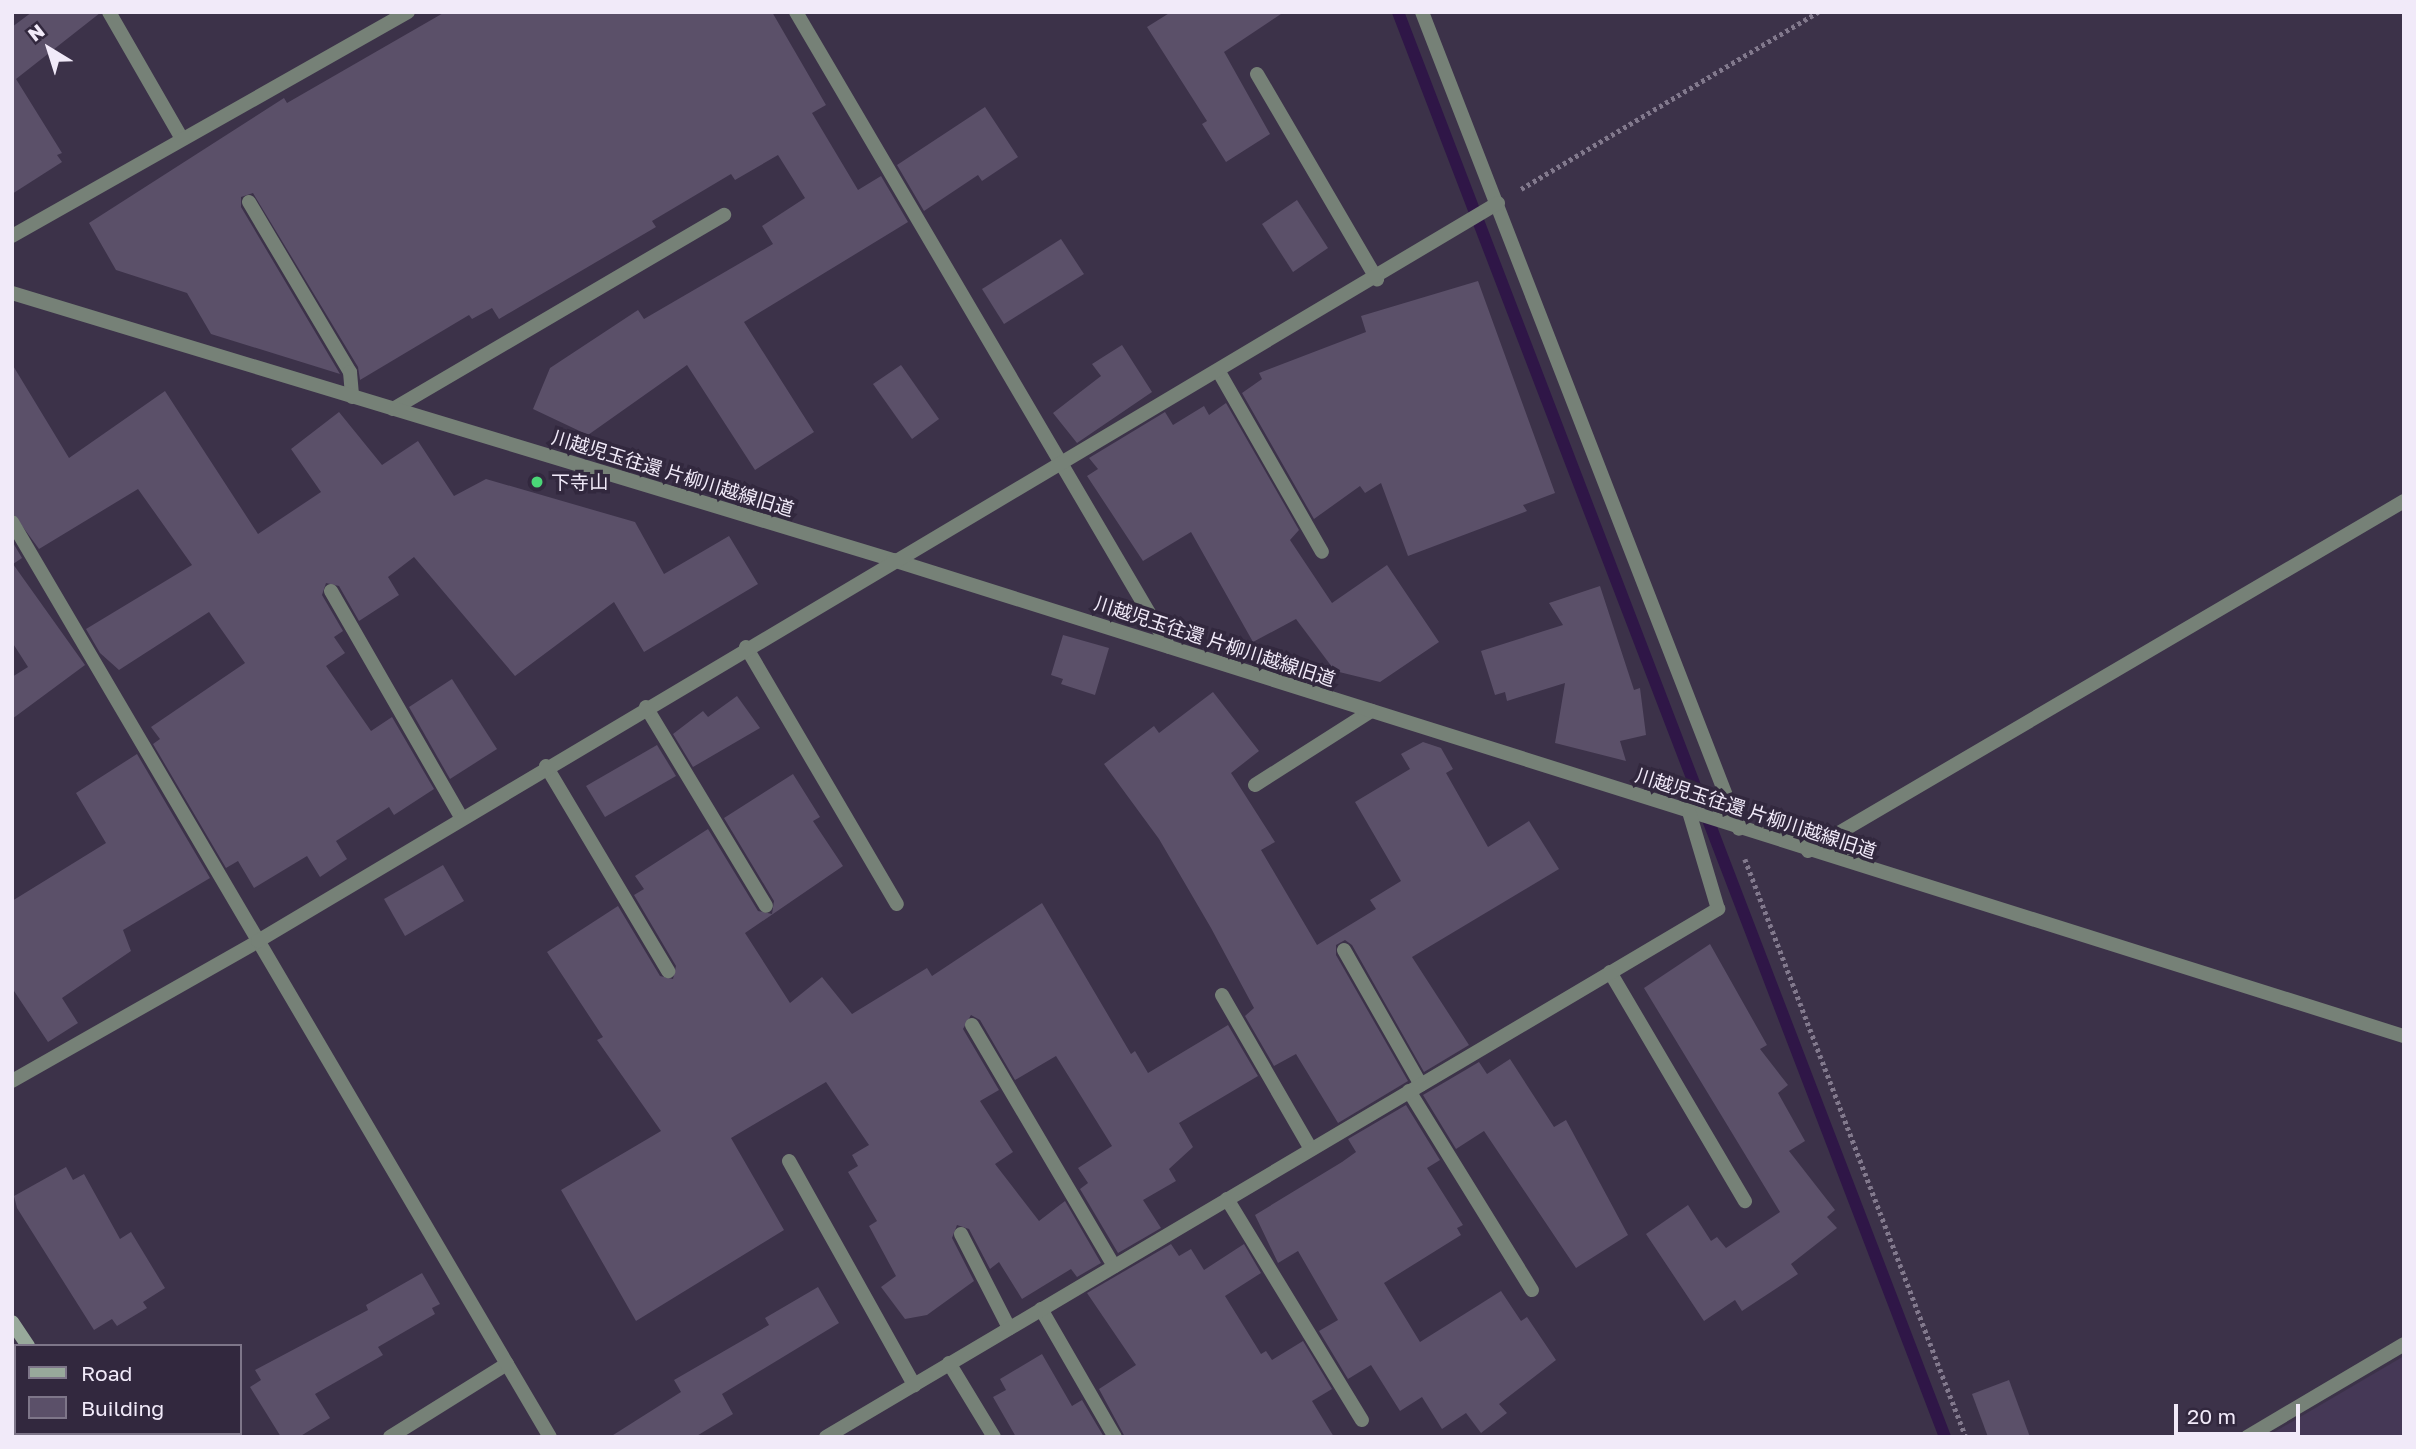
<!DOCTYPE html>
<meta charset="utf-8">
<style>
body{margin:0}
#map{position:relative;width:2416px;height:1449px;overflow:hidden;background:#3c3249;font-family:"Golos Text","Noto Sans JP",sans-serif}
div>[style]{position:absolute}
.built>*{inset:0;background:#453856}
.stream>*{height:12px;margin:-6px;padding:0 6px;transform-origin:6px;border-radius:6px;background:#2f1647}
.building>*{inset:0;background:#5b5069}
.path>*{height:4.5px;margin-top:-2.25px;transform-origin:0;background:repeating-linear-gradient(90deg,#82798d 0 3.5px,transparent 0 7px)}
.service>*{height:14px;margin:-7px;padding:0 7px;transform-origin:7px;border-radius:7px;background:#768177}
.minor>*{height:14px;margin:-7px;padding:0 7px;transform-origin:7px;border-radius:7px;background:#768177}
.secondary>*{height:14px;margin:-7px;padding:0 7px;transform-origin:7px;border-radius:7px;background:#98a99b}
.dots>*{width:19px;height:19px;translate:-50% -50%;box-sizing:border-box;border:4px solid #32283e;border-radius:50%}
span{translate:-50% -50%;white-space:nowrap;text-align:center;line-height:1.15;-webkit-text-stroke:7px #32283e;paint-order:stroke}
.street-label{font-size:19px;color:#f1eaf9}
.poi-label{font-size:19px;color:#f1eaf9}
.left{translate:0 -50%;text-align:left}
.frame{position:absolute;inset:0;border:14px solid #f1eaf9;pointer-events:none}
.legend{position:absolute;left:14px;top:1344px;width:228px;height:91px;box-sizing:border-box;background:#32283e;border:2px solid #7e7689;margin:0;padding:9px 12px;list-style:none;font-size:21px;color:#f1eaf9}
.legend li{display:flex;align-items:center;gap:14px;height:35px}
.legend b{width:35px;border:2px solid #7e7689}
.north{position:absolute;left:14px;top:14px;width:70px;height:70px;-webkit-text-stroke:5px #32283e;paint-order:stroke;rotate:322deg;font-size:19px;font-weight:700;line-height:28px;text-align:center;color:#f1eaf9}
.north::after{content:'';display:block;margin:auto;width:24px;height:32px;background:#f1eaf9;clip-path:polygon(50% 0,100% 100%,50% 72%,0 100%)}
.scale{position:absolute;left:2174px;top:1404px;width:126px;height:32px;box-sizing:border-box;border:4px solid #f1eaf9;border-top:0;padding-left:9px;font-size:21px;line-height:24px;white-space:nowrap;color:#f1eaf9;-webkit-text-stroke:5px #32283e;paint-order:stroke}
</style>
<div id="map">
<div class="built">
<i style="clip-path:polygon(2404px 1356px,2404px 1437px,2266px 1437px)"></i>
</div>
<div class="stream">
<i style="left:1398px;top:12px;width:1526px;rotate:69deg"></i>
</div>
<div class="building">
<i style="clip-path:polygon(32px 12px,100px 13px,16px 79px,62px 153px,57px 155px,62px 162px,12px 194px,12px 27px)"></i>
<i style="clip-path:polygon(445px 12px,772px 12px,826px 105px,812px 113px,858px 190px,881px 176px,908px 222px,744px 322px,814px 432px,755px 470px,687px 365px,588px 435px,533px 409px,550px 368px,638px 310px,644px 319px,773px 244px,762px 226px,805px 198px,778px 155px,735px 180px,731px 174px,652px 221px,656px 227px,499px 319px,492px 308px,472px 319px,469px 315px,360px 380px,358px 367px,253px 193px,241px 197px,241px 207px,340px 374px,211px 334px,187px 293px,116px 270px,89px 223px,284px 98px,287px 103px)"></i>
<i style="clip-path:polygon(1171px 12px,1284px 12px,1224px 52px,1270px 134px,1226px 162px,1202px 124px,1207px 121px,1147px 27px)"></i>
<i style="clip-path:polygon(985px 107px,1018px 157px,982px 181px,978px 175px,924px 211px,897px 165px)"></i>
<i style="clip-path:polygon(1297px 200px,1328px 248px,1293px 272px,1262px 224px)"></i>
<i style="clip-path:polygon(1061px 239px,1084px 274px,1004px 324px,982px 289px)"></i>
<i style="clip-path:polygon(1478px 281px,1555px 493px,1523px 505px,1527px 511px,1408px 556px,1381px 483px,1365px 493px,1360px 486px,1314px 519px,1242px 393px,1262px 379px,1259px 373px,1366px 332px,1361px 316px)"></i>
<i style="clip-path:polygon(1122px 345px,1152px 392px,1077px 443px,1053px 413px,1101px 376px,1092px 364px)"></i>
<i style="clip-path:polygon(12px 364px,69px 458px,165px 391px,258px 534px,321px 492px,291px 449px,339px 412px,382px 465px,418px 441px,454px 496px,486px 479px,635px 522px,664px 574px,729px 536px,758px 584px,644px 652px,614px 602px,515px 676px,414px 557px,388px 577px,399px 595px,359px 621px,339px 586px,326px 583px,322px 595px,343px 631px,334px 637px,345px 653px,326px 666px,371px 731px,392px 717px,434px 789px,394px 815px,389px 807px,336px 841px,347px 859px,320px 877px,307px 856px,254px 888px,238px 861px,226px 868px,153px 744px,160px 739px,151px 727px,245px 663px,209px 612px,119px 670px,100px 653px,86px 629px,192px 565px,138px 489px,39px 549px,12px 512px)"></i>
<i style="clip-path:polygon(901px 365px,939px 419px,912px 439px,873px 384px)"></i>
<i style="clip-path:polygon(1226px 403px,1299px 530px,1290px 540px,1332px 603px,1387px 565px,1439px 642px,1380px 682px,1335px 671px,1296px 619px,1253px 642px,1191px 532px,1143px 561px,1087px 476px,1098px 469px,1089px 458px,1165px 412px,1173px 425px,1204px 406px,1209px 415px)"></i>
<i style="clip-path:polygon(12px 541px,22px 558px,13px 564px,85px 665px,12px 719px,12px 677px,28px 667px,12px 642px)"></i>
<i style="clip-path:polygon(1600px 586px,1634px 690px,1640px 688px,1646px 735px,1620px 741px,1626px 761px,1555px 743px,1565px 683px,1507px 701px,1505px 692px,1495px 695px,1481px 651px,1563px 625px,1549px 603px)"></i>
<i style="clip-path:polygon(1063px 635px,1109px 648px,1095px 695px,1061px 684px,1063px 679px,1051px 675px)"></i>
<i style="clip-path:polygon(452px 679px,497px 749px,450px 779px,409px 707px)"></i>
<i style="clip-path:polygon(1213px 692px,1259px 751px,1231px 773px,1275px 842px,1261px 850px,1317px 945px,1376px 909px,1370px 900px,1401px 881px,1355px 802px,1410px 769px,1401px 754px,1423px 742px,1441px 748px,1453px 769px,1446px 773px,1488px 847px,1529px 821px,1559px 869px,1412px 957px,1469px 1045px,1424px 1072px,1352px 945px,1345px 940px,1336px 945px,1336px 955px,1408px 1081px,1338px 1123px,1296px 1054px,1274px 1066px,1245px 1016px,1254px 1008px,1211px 928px,1159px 839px,1104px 764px,1154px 726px,1159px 733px)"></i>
<i style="clip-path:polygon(737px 696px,760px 728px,693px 767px,673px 734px,703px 711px,708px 717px)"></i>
<i style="clip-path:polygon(657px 745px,676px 776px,605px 817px,586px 786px)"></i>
<i style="clip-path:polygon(137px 754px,210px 878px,123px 930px,131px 951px,62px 998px,78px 1023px,48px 1042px,12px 988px,12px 901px,106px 843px,76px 793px)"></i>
<i style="clip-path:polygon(793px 774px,820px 817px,813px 821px,843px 866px,745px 933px,790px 1003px,822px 977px,852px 1014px,927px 968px,932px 976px,1042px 903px,1131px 1054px,1135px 1051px,1148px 1073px,1228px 1025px,1258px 1076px,1179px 1123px,1193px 1147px,1169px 1169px,1176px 1181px,1143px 1200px,1161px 1228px,1118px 1253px,1080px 1189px,1088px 1183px,1078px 1168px,1112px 1146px,1056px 1056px,1015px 1080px,980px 1020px,971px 1015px,963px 1029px,999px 1090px,980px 1101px,1013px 1152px,995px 1164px,1039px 1221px,1065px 1201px,1101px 1263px,1077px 1277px,1071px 1269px,1022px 1299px,999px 1262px,990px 1269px,969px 1229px,957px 1225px,952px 1238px,974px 1281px,927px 1315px,905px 1319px,881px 1287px,896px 1276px,869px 1226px,877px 1221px,848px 1172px,858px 1166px,852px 1155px,869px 1145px,826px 1082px,731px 1138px,784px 1230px,636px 1321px,561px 1190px,661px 1131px,597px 1040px,603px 1037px,547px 952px,618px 906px,660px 976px,673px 979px,676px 966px,634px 895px,644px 889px,635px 876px,708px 829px,758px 911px,772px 914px,774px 901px,724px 818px)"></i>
<i style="clip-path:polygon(443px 865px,464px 901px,405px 936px,384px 899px)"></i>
<i style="clip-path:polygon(1710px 944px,1767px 1045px,1760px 1049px,1788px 1085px,1778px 1093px,1805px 1141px,1789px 1151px,1835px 1210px,1827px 1217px,1837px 1228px,1791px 1264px,1798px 1274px,1742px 1311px,1735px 1300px,1704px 1321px,1646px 1234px,1688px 1205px,1711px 1241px,1717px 1237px,1726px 1248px,1780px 1212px,1644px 988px)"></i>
<i style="clip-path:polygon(1510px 1059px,1554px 1127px,1566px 1120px,1628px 1235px,1576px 1268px,1484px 1131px,1456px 1149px,1423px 1095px,1479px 1062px,1487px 1074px)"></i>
<i style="clip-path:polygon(1406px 1105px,1440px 1160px,1427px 1168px,1463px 1225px,1457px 1228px,1461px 1235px,1384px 1283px,1420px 1342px,1501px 1291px,1521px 1321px,1527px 1317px,1556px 1360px,1499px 1404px,1507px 1413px,1481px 1433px,1466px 1413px,1442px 1429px,1422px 1397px,1400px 1411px,1371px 1365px,1348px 1379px,1319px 1331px,1338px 1320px,1298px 1251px,1278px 1263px,1255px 1215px,1342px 1162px,1356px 1152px,1348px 1139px)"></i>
<i style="clip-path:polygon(66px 1167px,73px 1180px,84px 1174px,120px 1239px,131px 1232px,165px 1288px,143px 1302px,147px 1308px,117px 1326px,112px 1319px,94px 1330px,17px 1208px,14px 1196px)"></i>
<i style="clip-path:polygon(1171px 1244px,1179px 1256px,1191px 1249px,1204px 1270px,1244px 1244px,1261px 1273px,1225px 1296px,1261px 1354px,1266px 1351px,1272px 1360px,1303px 1341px,1332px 1389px,1312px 1401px,1334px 1437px,1125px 1437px,1099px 1389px,1136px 1365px,1087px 1293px)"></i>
<i style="clip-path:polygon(422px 1273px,440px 1304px,432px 1308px,435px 1314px,378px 1347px,383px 1355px,315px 1394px,330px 1418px,299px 1437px,281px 1437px,250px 1387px,261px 1380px,255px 1370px,368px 1310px,366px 1305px)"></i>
<i style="clip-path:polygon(818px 1287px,839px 1323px,722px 1394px,733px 1414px,695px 1437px,610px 1437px,681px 1392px,674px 1380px,769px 1325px,765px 1318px)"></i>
<i style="clip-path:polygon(1042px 1354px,1072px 1406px,1082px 1400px,1104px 1437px,1016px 1437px,993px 1397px,1006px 1390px,1000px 1379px)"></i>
<i style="clip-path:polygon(2009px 1380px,2030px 1437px,1988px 1437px,1972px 1394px)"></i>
</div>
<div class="path">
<i style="left:1521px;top:189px;width:346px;rotate:-30.8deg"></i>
<i style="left:1745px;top:859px;width:619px;rotate:69.08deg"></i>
</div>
<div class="service">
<i style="left:109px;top:12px;width:146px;rotate:60.1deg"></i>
<i style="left:796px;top:12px;width:736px;rotate:59.57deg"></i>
<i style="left:1257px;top:74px;width:238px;rotate:59.7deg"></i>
<i style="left:249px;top:202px;width:198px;rotate:59.3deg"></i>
<i style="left:350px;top:372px;width:25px;rotate:85deg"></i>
<i style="left:1219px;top:372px;width:207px;rotate:60.2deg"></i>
<i style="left:393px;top:409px;width:384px;rotate:-30.4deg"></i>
<i style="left:331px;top:591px;width:261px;rotate:60.1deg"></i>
<i style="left:746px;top:647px;width:298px;rotate:59.6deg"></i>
<i style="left:646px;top:707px;width:232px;rotate:58.9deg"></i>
<i style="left:546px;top:766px;width:239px;rotate:59.2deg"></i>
<i style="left:1255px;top:785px;width:138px;rotate:-32.5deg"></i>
<i style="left:1344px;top:950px;width:155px;rotate:60.3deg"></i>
<i style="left:1610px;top:972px;width:266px;rotate:59.5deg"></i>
<i style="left:1222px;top:995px;width:178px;rotate:60deg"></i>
<i style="left:972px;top:1025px;width:280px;rotate:59.5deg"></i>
<i style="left:1409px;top:1091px;width:234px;rotate:58.3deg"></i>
<i style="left:789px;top:1161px;width:257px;rotate:60.8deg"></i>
<i style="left:1227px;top:1199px;width:259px;rotate:58.6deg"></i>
<i style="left:1041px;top:1309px;width:148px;rotate:60deg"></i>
<i style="left:949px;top:1363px;width:87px;rotate:58.7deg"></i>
<i style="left:390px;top:1437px;width:138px;rotate:-32deg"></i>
</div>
<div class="minor">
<i style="left:1422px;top:12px;width:876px;rotate:68.79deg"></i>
<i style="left:12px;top:236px;width:455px;rotate:-29.5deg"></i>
<i style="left:12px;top:293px;width:921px;rotate:16.86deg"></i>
<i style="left:893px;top:560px;width:1584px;rotate:17.49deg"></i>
<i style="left:12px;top:522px;width:1061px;rotate:59.55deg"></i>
<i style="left:1808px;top:851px;width:691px;rotate:-30.42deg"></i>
<i style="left:12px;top:1081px;width:283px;rotate:-29.6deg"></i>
<i style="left:258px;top:941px;width:1443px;rotate:-30.76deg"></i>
<i style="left:961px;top:1234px;width:106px;rotate:62.9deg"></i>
<i style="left:826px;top:1437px;width:1037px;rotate:-30.62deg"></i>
<i style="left:1718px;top:909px;width:101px;rotate:-106.6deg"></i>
<i style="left:2247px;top:1437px;width:182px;rotate:-30.6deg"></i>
</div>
<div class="secondary">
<i style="left:12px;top:1322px;width:29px;rotate:56deg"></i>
<i style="left:86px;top:1433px;width:4px;rotate:63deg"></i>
</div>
<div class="dots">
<i style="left:537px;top:482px;background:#4ad677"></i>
</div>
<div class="street-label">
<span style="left:673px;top:473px;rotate:17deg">川越児玉往還 片柳川越線旧道</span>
<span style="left:1215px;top:641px;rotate:18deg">川越児玉往還 片柳川越線旧道</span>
<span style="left:1756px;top:813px;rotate:18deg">川越児玉往還 片柳川越線旧道</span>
</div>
<div class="poi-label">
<span class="left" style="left:551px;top:482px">下寺山</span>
</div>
<div class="frame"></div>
<ul class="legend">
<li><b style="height:9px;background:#98a99b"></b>Road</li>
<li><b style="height:19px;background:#5b5069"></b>Building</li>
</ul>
<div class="north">N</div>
<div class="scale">20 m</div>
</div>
